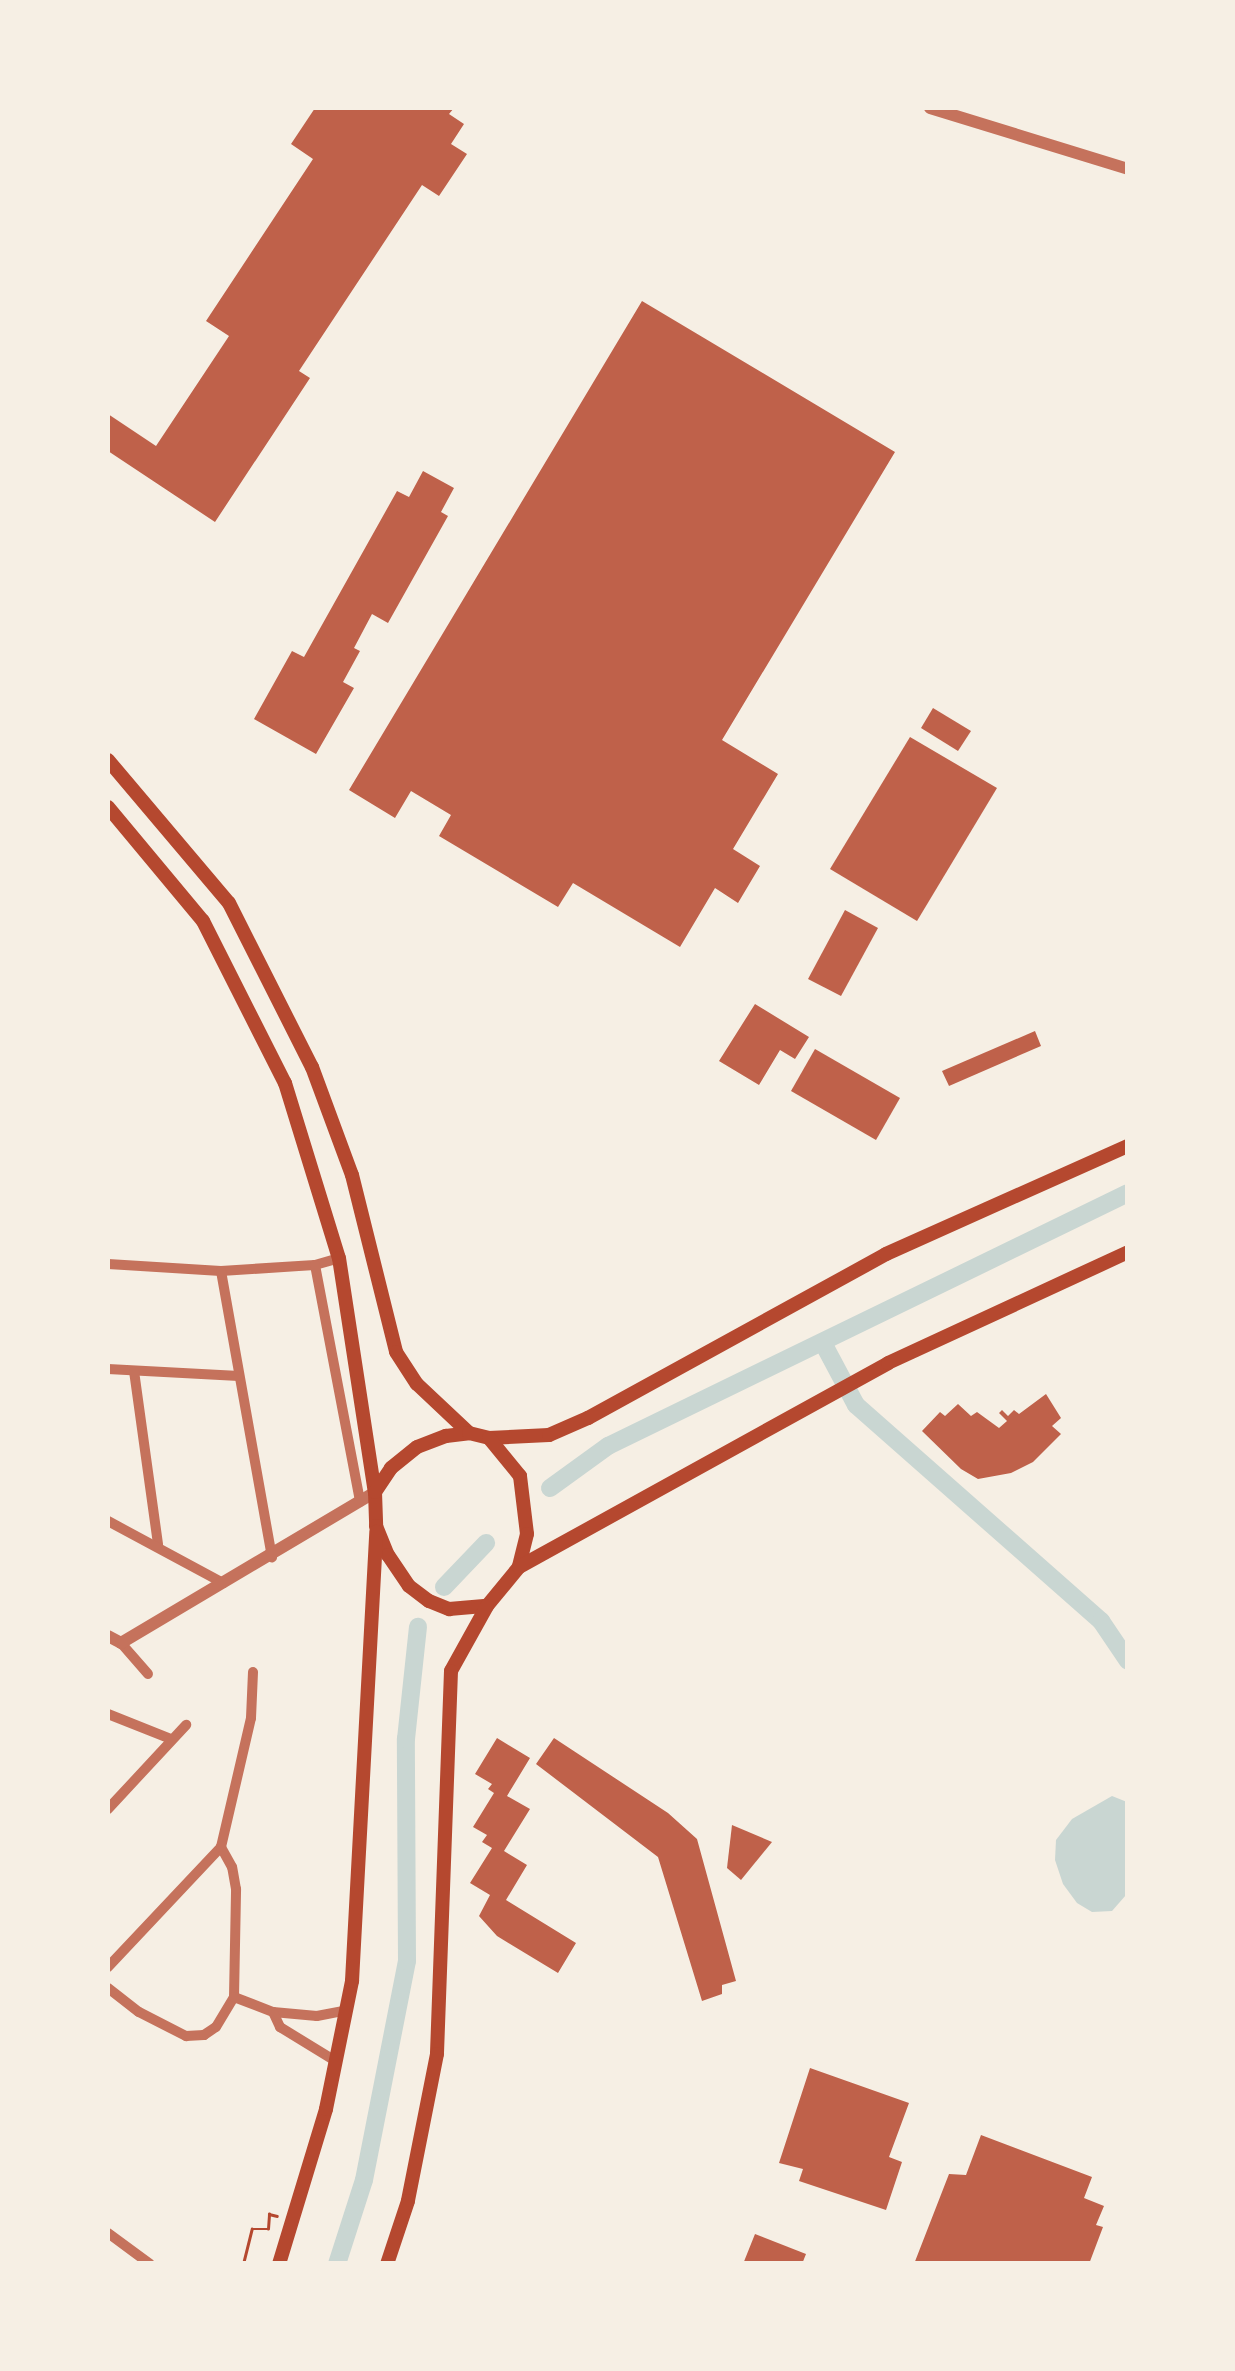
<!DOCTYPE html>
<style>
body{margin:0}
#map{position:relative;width:1235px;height:2371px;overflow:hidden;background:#f6efe4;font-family:"DejaVu Sans",sans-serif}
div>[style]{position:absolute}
.water>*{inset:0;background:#c9d6d2}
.canal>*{height:18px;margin:-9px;padding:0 9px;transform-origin:9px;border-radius:9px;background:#c9d6d2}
.building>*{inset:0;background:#bf614a}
.path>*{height:2.5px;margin:-1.25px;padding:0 1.25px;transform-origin:1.25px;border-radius:1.25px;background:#b5482f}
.minor>*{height:10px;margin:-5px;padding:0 5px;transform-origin:5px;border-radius:5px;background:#c5725c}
.tertiary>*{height:12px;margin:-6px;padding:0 6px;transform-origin:6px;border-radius:6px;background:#c5725c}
.secondary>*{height:14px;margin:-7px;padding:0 7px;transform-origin:7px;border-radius:7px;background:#b5482f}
span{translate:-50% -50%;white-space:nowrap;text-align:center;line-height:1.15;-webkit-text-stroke:9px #f6efe4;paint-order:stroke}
.frame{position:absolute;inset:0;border:110px solid #f6efe4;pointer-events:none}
</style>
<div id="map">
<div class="water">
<i style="clip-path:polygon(1112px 1796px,1127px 1802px,1126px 1895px,1112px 1911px,1092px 1912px,1077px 1903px,1063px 1884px,1055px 1860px,1056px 1840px,1072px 1819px)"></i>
</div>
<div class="canal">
<i style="left:823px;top:1343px;width:70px;rotate:62deg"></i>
<i style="left:856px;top:1405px;width:327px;rotate:41.4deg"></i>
<i style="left:1101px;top:1621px;width:48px;rotate:56deg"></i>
<i style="left:550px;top:1488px;width:72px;rotate:-35.9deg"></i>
<i style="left:608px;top:1446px;width:578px;rotate:-25.94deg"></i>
<i style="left:444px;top:1587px;width:61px;rotate:-46.3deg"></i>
<i style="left:337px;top:2264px;width:88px;rotate:-72.2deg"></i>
<i style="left:364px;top:2180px;width:223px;rotate:-78.9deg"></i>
<i style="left:407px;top:1961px;width:222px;rotate:-90.3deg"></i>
<i style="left:406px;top:1739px;width:113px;rotate:-83.9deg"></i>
</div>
<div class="building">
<i style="clip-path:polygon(315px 108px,454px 108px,449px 114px,464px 124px,451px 144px,467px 154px,439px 196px,422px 185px,299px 371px,310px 378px,215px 522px,108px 451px,108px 414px,156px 446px,229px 336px,206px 321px,313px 159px,291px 144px)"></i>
<i style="clip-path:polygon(642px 301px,895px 452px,722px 740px,778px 774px,733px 849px,760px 866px,738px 903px,715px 888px,680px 947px,573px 883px,558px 907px,439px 836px,451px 815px,411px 791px,395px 818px,349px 790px)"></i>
<i style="clip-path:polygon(423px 471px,454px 488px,441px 512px,448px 516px,388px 623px,372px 614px,354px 648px,360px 651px,343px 682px,354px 688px,316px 754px,254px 719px,292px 651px,304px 657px,397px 491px,409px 497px)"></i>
<i style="clip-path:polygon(933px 708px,971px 731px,958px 751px,921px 728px)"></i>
<i style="clip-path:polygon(910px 737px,997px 788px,917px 921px,830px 869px)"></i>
<i style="clip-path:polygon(845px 910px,878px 928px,841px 996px,808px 979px)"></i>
<i style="clip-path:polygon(755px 1004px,809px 1037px,795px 1059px,780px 1050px,759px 1085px,719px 1061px)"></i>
<i style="clip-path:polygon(1035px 1031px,1041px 1046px,949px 1086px,942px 1071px)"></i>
<i style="clip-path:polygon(815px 1049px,900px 1098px,876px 1140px,791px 1091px)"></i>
<i style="clip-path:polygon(1046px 1394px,1061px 1418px,1052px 1426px,1061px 1434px,1033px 1462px,1011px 1473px,978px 1479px,961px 1469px,922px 1431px,940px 1412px,945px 1416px,958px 1404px,971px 1416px,977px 1412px,999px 1428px,1007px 1421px,999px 1413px,1002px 1410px,1008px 1416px,1014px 1410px,1019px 1414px)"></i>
<i style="clip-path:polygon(497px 1738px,530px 1758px,507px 1796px,530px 1809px,504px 1851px,527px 1865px,506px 1900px,576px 1943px,558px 1973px,497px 1936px,479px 1916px,490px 1895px,470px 1883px,492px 1848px,482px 1842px,487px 1835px,473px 1827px,494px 1793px,488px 1789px,492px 1784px,475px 1774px)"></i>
<i style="clip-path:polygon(554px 1738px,668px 1813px,697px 1839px,736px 1981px,722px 1985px,722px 1994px,702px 2001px,658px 1857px,536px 1764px)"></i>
<i style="clip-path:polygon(732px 1825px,772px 1842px,741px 1880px,727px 1868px)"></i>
<i style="clip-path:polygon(810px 2068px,909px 2103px,889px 2157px,902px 2162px,886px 2210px,799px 2181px,803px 2169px,779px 2163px)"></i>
<i style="clip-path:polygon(981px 2135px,1092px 2177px,1084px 2198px,1104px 2206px,1096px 2225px,1103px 2227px,1089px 2264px,914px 2264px,949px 2174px,966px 2175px)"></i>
<i style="clip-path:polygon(755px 2234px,806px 2254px,802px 2264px,743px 2264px)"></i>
</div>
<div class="path">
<i style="left:243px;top:2264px;width:36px;rotate:-76deg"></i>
<i style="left:252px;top:2229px;width:16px"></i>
<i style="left:268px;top:2229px;width:15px;rotate:-86deg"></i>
<i style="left:269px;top:2214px;width:8px;rotate:14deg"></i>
</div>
<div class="minor">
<i style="left:108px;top:1264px;width:113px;rotate:3.5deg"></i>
<i style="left:221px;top:1271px;width:94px;rotate:-3.7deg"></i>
<i style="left:315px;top:1265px;width:25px;rotate:-16deg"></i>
<i style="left:315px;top:1265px;width:241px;rotate:79.2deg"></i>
<i style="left:221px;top:1271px;width:291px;rotate:79.9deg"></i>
<i style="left:108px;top:1369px;width:131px;rotate:3.1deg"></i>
<i style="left:134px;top:1371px;width:175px;rotate:82.1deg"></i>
<i style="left:108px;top:1521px;width:131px;rotate:28.3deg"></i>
<i style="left:121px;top:1643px;width:41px;rotate:48.9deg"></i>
<i style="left:108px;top:1714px;width:68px;rotate:21.6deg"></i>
<i style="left:108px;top:1809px;width:115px;rotate:-47.1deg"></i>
<i style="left:108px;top:1967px;width:165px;rotate:-46.7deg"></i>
<i style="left:108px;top:1988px;width:39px;rotate:38deg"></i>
<i style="left:139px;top:2012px;width:53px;rotate:27.1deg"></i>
<i style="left:186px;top:2036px;width:18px;rotate:-3deg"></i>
<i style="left:204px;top:2035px;width:14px;rotate:-34deg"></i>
<i style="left:216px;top:2027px;width:35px;rotate:-59deg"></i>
<i style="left:234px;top:1997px;width:108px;rotate:-88.9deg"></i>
<i style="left:236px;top:1889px;width:22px;rotate:-100deg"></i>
<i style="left:232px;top:1867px;width:23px;rotate:-119deg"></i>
<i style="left:221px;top:1847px;width:132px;rotate:-76.9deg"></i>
<i style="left:251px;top:1718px;width:46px;rotate:-87.5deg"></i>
<i style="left:234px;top:1997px;width:42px;rotate:21deg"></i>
<i style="left:273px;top:2012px;width:44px;rotate:5.2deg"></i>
<i style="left:317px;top:2016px;width:31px;rotate:-11deg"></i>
<i style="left:273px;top:2012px;width:17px;rotate:65deg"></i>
<i style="left:280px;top:2027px;width:67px;rotate:31.6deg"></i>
<i style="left:108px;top:2233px;width:52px;rotate:36.4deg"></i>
</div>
<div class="tertiary">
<i style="left:930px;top:108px;width:207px;rotate:17.1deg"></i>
<i style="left:108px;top:1636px;width:15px;rotate:28deg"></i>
<i style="left:121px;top:1643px;width:295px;rotate:-30.7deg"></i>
</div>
<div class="secondary">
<i style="left:108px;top:760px;width:187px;rotate:49.8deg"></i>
<i style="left:229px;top:903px;width:184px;rotate:63.2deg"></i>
<i style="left:312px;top:1067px;width:115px;rotate:69.7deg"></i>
<i style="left:352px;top:1175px;width:182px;rotate:76deg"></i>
<i style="left:396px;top:1352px;width:38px;rotate:57deg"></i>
<i style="left:417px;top:1384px;width:71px;rotate:43.3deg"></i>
<i style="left:108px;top:807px;width:148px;rotate:50.2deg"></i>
<i style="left:203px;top:921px;width:182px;rotate:63.2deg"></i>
<i style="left:285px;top:1083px;width:183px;rotate:72.9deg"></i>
<i style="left:339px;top:1258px;width:237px;rotate:81.3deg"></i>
<i style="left:375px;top:1492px;width:34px;rotate:88deg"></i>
<i style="left:376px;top:1526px;width:31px;rotate:68deg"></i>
<i style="left:388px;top:1555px;width:37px;rotate:56deg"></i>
<i style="left:409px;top:1586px;width:25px;rotate:37deg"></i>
<i style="left:429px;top:1601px;width:22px;rotate:22deg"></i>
<i style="left:449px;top:1609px;width:38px;rotate:-5deg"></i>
<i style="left:489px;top:1438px;width:60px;rotate:-2.9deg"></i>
<i style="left:549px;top:1435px;width:43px;rotate:-23.6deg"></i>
<i style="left:588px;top:1418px;width:340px;rotate:-28.8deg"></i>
<i style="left:886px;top:1254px;width:265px;rotate:-24.1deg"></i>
<i style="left:375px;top:1492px;width:29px;rotate:-56deg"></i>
<i style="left:391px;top:1468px;width:33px;rotate:-39deg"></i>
<i style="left:417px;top:1447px;width:31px;rotate:-21deg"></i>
<i style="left:446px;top:1436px;width:23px;rotate:-7deg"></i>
<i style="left:469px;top:1433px;width:21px;rotate:14deg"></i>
<i style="left:489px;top:1438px;width:49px;rotate:50.8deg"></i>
<i style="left:520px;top:1476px;width:58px;rotate:83.1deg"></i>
<i style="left:527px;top:1534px;width:34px;rotate:104deg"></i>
<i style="left:519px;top:1567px;width:50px;rotate:129.4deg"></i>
<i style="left:487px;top:1606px;width:74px;rotate:119deg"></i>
<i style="left:451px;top:1671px;width:383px;rotate:92.1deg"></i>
<i style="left:437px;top:2054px;width:150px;rotate:101.2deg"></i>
<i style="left:408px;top:2201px;width:66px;rotate:108.4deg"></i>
<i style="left:519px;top:1567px;width:422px;rotate:-28.9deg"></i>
<i style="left:888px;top:1363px;width:264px;rotate:-24.8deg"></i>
<i style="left:279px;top:2264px;width:162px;rotate:-73.1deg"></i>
<i style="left:326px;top:2109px;width:131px;rotate:-78.5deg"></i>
<i style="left:352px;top:1981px;width:450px;rotate:-86.9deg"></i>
</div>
<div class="frame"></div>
</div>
